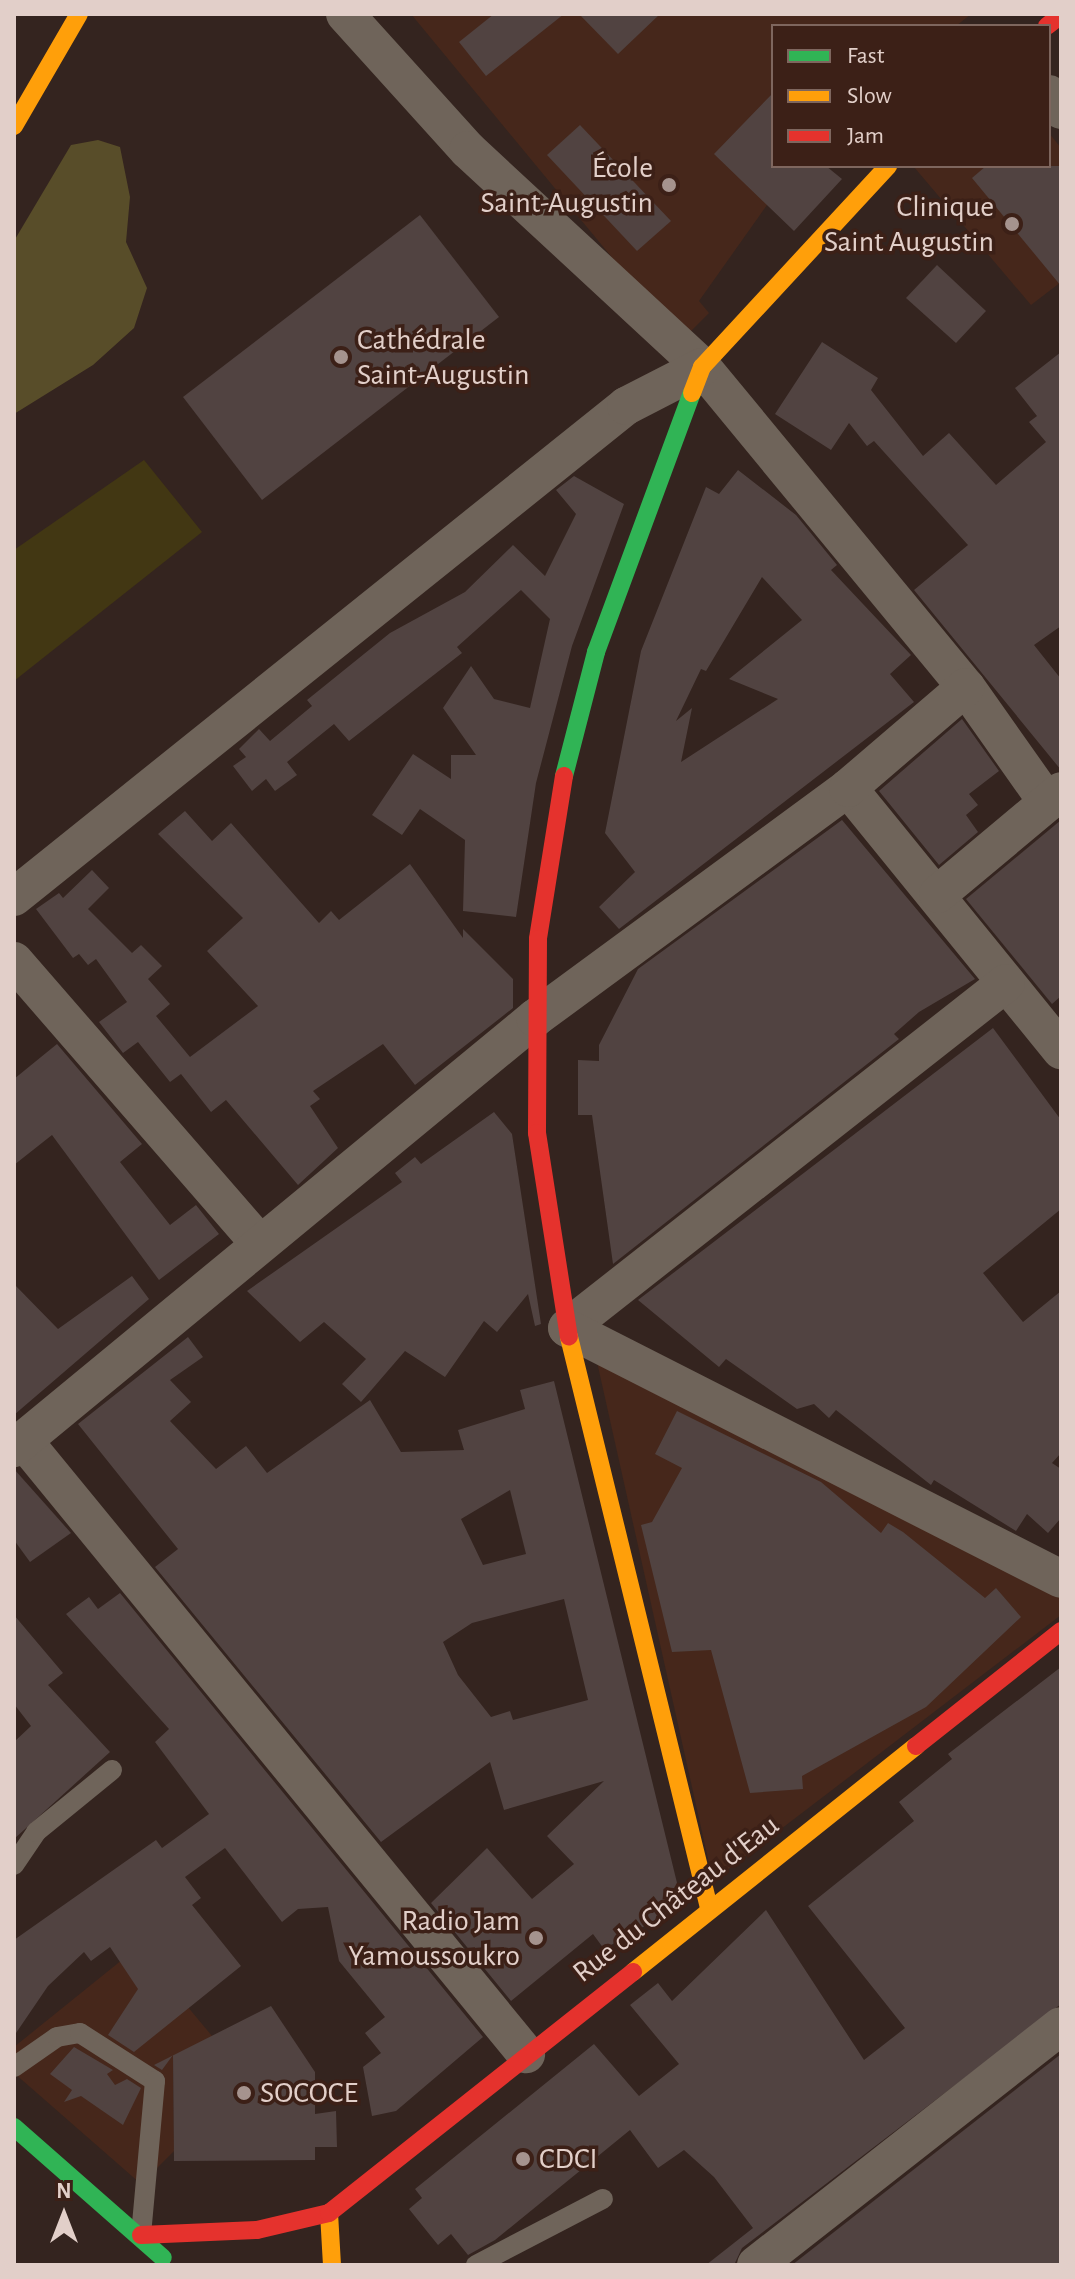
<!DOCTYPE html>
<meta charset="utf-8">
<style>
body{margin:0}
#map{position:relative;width:1075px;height:2279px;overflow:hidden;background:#34241f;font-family:"Alegreya Sans",sans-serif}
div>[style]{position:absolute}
.built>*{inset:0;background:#46271b}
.green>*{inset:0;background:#423713}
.forest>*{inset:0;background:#584d29}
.building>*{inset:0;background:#514341}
.lane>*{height:20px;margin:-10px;padding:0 10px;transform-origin:10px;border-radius:10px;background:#6f645a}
.street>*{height:38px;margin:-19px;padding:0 19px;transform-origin:19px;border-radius:19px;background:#6f645a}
.fast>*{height:18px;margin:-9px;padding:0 9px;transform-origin:9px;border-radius:9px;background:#30b455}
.slow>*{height:18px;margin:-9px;padding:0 9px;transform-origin:9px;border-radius:9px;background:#ff9f0a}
.jam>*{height:18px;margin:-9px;padding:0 9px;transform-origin:9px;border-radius:9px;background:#e5322d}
.dots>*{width:22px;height:22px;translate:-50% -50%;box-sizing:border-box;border:4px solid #3c2017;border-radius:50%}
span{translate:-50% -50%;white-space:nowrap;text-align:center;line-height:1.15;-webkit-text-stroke:7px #3c2017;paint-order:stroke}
.poi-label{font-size:30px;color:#e2cfc9}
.right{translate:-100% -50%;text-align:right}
.left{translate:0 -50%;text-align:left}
.street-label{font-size:30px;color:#e2cfc9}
.frame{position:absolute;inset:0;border:16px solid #e2cfc9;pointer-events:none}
.legend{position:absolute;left:771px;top:24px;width:280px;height:144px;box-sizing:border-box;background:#3c2017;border:2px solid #7e665e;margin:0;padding:10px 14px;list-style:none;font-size:24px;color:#e2cfc9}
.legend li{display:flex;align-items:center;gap:16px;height:40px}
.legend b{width:40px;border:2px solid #7e665e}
.north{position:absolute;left:24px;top:2175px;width:80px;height:80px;-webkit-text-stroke:6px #3c2017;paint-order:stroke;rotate:0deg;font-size:22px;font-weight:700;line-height:32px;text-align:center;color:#e2cfc9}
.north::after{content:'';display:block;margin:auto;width:28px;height:36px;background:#e2cfc9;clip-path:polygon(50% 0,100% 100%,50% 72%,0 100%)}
</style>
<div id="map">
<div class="built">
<i style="clip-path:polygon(411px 14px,971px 14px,956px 26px,773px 26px,767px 205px,699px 301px,709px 313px,681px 341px)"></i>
<i style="clip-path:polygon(1049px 133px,1061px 148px,1061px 282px,1031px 305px,914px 167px,1049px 166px)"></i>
<i style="clip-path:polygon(597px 1362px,1061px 1587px,1061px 1615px,713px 1881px)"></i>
<i style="clip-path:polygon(138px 1947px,212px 2036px,173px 2058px,174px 2151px,141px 2184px,14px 2073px,14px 2047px)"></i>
</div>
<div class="green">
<i style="clip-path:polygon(144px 460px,202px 532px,14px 681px,14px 550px)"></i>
</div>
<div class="forest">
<i style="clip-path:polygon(98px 140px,120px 147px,130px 197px,126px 242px,147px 288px,134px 328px,93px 365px,14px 414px,14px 241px,71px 145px)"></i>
</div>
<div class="building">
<i style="clip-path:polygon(494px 14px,564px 14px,486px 76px,459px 42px)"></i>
<i style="clip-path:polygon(579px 14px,660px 14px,618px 54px)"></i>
<i style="clip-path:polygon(773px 93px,773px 166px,826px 166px,842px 179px,794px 231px,714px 154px)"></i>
<i style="clip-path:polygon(580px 125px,671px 221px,637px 251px,547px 155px)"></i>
<i style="clip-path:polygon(986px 166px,1061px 166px,1061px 286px,972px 178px)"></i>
<i style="clip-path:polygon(420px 215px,499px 317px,262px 500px,183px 397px)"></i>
<i style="clip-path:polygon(937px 265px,986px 311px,956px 343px,906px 298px)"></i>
<i style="clip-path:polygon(822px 342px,878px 378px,871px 390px,923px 456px,949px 433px,996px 485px,1046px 442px,1029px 422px,1037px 416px,1015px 388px,1061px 352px,1061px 626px,1034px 645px,1061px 679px,1061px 770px,914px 590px,968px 545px,874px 441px,867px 446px,849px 423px,831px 450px,775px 414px)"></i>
<i style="clip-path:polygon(evenodd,738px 470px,796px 515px,837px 565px,831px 570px,911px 655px,890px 674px,914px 702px,619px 929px,599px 907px,635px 872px,605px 833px,641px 651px,706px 487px,719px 494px,738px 470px,762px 577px,802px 620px,729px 679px,778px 699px,681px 762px,692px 708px,676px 721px,701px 669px,706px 671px,762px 577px)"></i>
<i style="clip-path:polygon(574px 476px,624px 504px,572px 646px,536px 783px,516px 917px,463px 911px,465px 840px,420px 809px,402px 835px,372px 815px,413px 754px,451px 779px,451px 755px,476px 755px,443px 708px,471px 666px,494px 699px,530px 708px,550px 619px,521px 590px,457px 647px,462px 653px,349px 741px,334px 724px,287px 762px,297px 775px,275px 791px,266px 779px,252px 791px,233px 766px,246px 757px,239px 749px,259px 729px,270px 741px,312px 706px,307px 700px,390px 633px,465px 592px,513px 545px,545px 576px,576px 514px,556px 490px)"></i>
<i style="clip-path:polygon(962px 719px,999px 771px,969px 794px,978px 805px,966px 815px,978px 832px,939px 865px,879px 791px)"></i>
<i style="clip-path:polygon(185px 811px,212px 841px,231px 823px,319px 923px,331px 911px,339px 920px,410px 864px,463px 938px,463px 929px,513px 979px,513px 1008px,415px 1085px,383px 1044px,313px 1091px,320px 1099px,310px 1106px,338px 1148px,298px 1185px,226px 1100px,211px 1112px,181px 1074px,170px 1082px,138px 1042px,123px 1053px,99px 1022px,127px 1002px,96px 959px,88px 965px,79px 954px,73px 958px,36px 909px,59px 893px,63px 898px,92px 870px,109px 888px,88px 909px,132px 953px,141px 945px,162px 966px,148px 979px,170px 1004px,156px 1016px,190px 1057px,258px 1006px,207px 951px,243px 918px,158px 834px)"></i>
<i style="clip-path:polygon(842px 820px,975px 979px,919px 1012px,894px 1034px,899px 1039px,613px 1264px,592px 1115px,578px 1115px,578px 1060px,599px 1061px,599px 1045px,638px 969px)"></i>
<i style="clip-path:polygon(1061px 820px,1061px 996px,1052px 1004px,966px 899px)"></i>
<i style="clip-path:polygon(993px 1028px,1061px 1120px,1061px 1209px,983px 1273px,1023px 1322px,1061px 1291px,1061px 1453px,1052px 1463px,1061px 1469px,1061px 1518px,1048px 1533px,1027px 1514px,1016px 1531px,934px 1480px,931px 1485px,836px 1410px,829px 1418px,814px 1404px,797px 1409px,726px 1359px,719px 1367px,638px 1300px)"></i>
<i style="clip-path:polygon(57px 1044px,142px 1144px,120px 1162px,170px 1225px,196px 1205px,219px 1234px,159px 1280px,52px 1135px,14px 1165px,14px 1079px)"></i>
<i style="clip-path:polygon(494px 1112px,512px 1134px,541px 1324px,535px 1326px,528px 1294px,497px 1332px,484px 1321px,445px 1377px,405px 1351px,361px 1402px,342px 1384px,366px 1359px,324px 1322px,300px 1342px,247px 1291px,402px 1182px,395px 1173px,415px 1157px,421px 1164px)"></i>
<i style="clip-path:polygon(132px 1276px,149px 1299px,14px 1415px,14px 1284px,58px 1329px)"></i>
<i style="clip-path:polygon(evenodd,188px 1337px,203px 1357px,170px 1380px,191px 1402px,170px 1421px,216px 1469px,246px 1446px,267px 1473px,370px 1400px,401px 1452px,464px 1450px,458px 1430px,525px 1409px,520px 1390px,554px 1381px,680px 1895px,664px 1915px,604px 1949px,593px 1934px,511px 2001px,431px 1903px,487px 1848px,532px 1899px,574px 1864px,547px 1836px,604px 1781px,504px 1810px,490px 1762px,381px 1842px,155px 1567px,178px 1549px,78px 1424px,188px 1337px,510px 1490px,526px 1554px,483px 1565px,461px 1519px,510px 1490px,188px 1337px,564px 1599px,588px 1700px,513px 1720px,510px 1711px,491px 1717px,458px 1675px,443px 1642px,472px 1623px,564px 1599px)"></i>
<i style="clip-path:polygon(677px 1411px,821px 1482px,881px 1533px,888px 1523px,903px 1532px,985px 1598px,996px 1588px,1021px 1617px,926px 1707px,802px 1776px,803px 1789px,750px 1793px,711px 1650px,672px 1652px,641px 1525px,652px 1522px,682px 1468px,655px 1454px)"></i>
<i style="clip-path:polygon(14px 1469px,71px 1533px,30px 1562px,14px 1540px)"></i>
<i style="clip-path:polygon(120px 1593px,483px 2037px,396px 2111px,372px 2116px,363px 2067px,381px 2053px,365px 2033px,385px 2017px,339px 1961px,328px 1907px,298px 1909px,282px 1922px,225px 1848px,185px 1877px,201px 1898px,192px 1905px,241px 1966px,134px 2052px,108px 2035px,138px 1989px,110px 1947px,91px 1961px,84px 1952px,48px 1986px,14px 2036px,14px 1940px,156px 1840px,162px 1848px,209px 1814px,155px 1742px,169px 1729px,66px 1614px,89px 1597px,98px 1609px)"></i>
<i style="clip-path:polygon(14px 1615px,63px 1673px,48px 1685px,110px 1752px,14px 1839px,14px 1742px,31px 1726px,14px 1704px)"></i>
<i style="clip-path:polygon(1061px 1667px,1061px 2004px,742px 2248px,734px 2265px,706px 2265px,753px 2228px,714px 2177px,684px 2150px,658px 2168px,630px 2130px,495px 2240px,468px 2255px,451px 2234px,438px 2245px,409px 2209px,422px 2198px,415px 2189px,594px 2044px,639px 2096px,679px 2064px,630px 2005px,658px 1983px,672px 2001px,766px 1910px,864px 2060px,905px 2028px,808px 1906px,914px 1821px,899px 1802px,952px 1759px,948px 1754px)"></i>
<i style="clip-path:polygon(271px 2006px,315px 2072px,315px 2114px,336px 2111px,337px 2147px,315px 2147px,315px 2160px,174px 2161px,173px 2055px,162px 2070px,154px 2065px)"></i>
<i style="clip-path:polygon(74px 2047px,113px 2070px,107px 2074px,115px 2085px,127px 2079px,141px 2088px,123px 2125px,81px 2096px,64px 2102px,72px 2090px,50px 2074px)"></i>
<i style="clip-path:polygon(1061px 2054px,1061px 2265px,792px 2265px)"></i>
</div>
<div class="lane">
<i style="left:14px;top:1865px;width:40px;rotate:-56deg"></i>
<i style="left:36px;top:1832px;width:98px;rotate:-39.2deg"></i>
<i style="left:14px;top:2067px;width:52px;rotate:-34.9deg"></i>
<i style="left:57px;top:2037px;width:23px;rotate:-10deg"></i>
<i style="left:80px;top:2033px;width:89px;rotate:32.6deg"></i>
<i style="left:155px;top:2081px;width:155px;rotate:95.2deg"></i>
<i style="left:476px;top:2265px;width:143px;rotate:-27.5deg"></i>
</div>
<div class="street">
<i style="left:345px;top:14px;width:183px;rotate:47.9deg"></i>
<i style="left:468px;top:150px;width:319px;rotate:42.8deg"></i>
<i style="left:702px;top:367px;width:415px;rotate:50.5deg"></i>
<i style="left:966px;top:687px;width:141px;rotate:54.8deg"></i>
<i style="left:1049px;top:94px;width:20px;rotate:53deg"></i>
<i style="left:848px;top:788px;width:338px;rotate:50.9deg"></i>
<i style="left:938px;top:894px;width:160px;rotate:-39.9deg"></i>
<i style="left:14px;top:897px;width:785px;rotate:-38.74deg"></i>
<i style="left:626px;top:406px;width:85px;rotate:-27.2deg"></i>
<i style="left:14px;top:961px;width:375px;rotate:49deg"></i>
<i style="left:1006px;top:983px;width:558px;rotate:141.84deg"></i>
<i style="left:567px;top:1328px;width:554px;rotate:26.93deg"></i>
<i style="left:23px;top:1440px;width:794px;rotate:50.68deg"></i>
<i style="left:14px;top:1448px;width:676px;rotate:-39.53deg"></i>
<i style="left:535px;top:1018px;width:388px;rotate:-36.3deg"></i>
<i style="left:848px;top:788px;width:155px;rotate:-40.6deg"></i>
<i style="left:756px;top:2265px;width:387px;rotate:-38.1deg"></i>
</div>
<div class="fast">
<i style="left:564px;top:776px;width:128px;rotate:-75.5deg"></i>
<i style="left:596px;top:652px;width:276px;rotate:-69.7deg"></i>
<i style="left:14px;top:2127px;width:198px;rotate:41.3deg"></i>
</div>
<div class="slow">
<i style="left:14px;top:126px;width:129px;rotate:-59.9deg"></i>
<i style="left:692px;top:393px;width:28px;rotate:-69deg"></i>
<i style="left:702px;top:367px;width:274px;rotate:-47.2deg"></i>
<i style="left:569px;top:1337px;width:588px;rotate:76.22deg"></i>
<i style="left:633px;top:1972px;width:362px;rotate:-38.6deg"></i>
<i style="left:329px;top:2213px;width:52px;rotate:86.7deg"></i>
</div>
<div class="jam">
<i style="left:1047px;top:26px;width:18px;rotate:-38deg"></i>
<i style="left:564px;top:776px;width:165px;rotate:99.1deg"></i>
<i style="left:538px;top:939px;width:194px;rotate:90.3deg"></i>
<i style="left:537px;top:1133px;width:206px;rotate:81.1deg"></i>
<i style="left:916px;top:1746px;width:185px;rotate:-38.4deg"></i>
<i style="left:141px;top:2235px;width:116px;rotate:-2.5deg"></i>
<i style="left:257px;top:2230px;width:74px;rotate:-13.3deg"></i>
<i style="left:329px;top:2213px;width:388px;rotate:-38.4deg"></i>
</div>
<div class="dots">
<i style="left:669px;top:185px;background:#a5938e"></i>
<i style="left:1012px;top:224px;background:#a5938e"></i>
<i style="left:341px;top:357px;background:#a5938e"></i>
<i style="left:536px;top:1938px;background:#a5938e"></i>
<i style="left:244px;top:2093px;background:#a5938e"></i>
<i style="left:523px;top:2159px;background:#a5938e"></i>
</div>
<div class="poi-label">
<span class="right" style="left:653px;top:185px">École<br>Saint-Augustin</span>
<span class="right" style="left:994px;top:224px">Clinique<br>Saint Augustin</span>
<span class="left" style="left:357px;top:357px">Cathédrale<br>Saint-Augustin</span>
<span class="right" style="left:520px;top:1938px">Radio Jam<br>Yamoussoukro</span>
<span class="left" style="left:260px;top:2093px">SOCOCE</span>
<span class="left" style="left:539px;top:2159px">CDCI</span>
</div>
<div class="street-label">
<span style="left:676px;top:1899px;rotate:-38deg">Rue du Château d'Eau</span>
</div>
<div class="frame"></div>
<ul class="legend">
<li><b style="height:10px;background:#30b455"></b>Fast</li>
<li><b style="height:10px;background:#ff9f0a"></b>Slow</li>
<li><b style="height:10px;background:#e5322d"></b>Jam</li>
</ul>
<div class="north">N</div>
</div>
